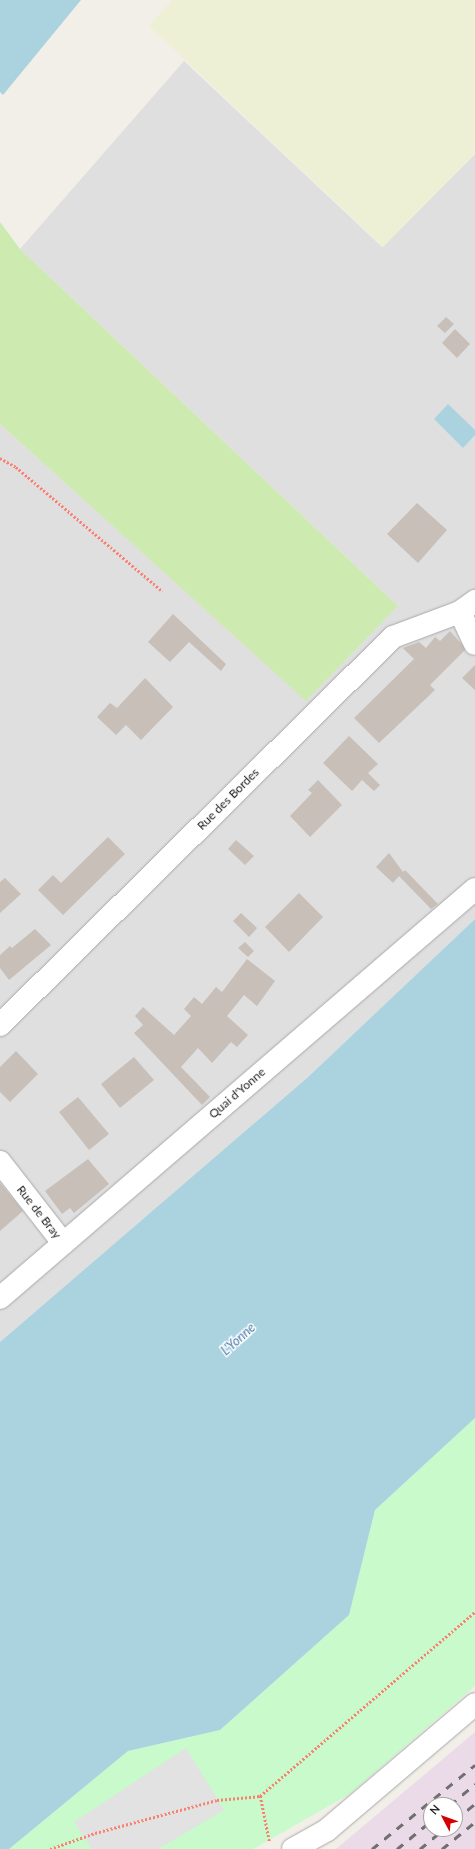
<!DOCTYPE html>
<style>
body{margin:0}
#map{position:relative;width:475px;height:1849px;overflow:hidden;background:#f2efe9;font-family:Lato,sans-serif}
div>[style]{position:absolute}
.residential>*{inset:0;background:#e0dfdf}
.industrial>*{inset:0;background:#ebdbe8}
.farmland>*{inset:0;background:#eef0d5}
.grass>*{inset:0;background:#cdebb0}
.park>*{inset:0;background:#c8facc}
.parking>*{inset:0;background:#e2e2e2}
.water>*{inset:0;background:#aad3df}
.building>*{inset:0;background:#c7bfb8}
.path>*{height:2.5px;margin-top:-1.25px;transform-origin:0;background:repeating-linear-gradient(90deg,#fa8072 0 2px,transparent 0 4px)}
.roads{filter:drop-shadow(0 0 1px #a9a9a9) drop-shadow(0 0 1px #a9a9a9)}
.street>*{height:22px;margin:-11px;padding:0 11px;transform-origin:11px;border-radius:11px;background:#fff}
.rail>*{height:3px;margin-top:-1.5px;transform-origin:0;background:repeating-linear-gradient(90deg,#707070 0 8px,transparent 0 16px)}
span{translate:-50% -50%;white-space:nowrap;text-align:center;line-height:1.15;-webkit-text-stroke:3px #fff;paint-order:stroke}
.street-label{font-size:12px;color:#222}
.water-label{font-size:13px;color:#4a7aab;font-style:italic}
.north{position:absolute;left:423px;top:1797px;width:40px;height:40px;box-sizing:border-box;background:#fff;border:1px solid #a7a7a7;border-radius:50%;rotate:311deg;font-size:11px;font-weight:700;line-height:16px;text-align:center;color:#222}
.north::after{content:'';display:block;margin:auto;width:14px;height:18px;background:#d40000;clip-path:polygon(50% 0,100% 100%,50% 72%,0 100%)}
</style>
<div id="map">
<div class="residential">
<i style="clip-path:polygon(184px 61px,382px 247px,475px 154px,475px 919px,307px 1078px,0 1342px,0 424px,306px 700px,398px 606px,20px 249px)"></i>
</div>
<div class="industrial">
<i style="clip-path:polygon(evenodd,475px 1732px,475px 1849px,336px 1849px,475px 1732px,431px 1805px,455px 1805px,455px 1829px,431px 1829px,431px 1805px)"></i>
</div>
<div class="farmland">
<i style="clip-path:polygon(172px 0,475px 0,475px 154px,383px 247px,149px 26px)"></i>
</div>
<div class="grass">
<i style="clip-path:polygon(0 222px,20px 249px,398px 606px,306px 701px,0 424px)"></i>
</div>
<div class="park">
<i style="clip-path:polygon(475px 1418px,475px 1686px,350px 1794px,253px 1849px,9px 1849px,128px 1751px,220px 1730px,349px 1615px,375px 1510px)"></i>
</div>
<div class="parking">
<i style="clip-path:polygon(186px 1748px,224px 1810px,158px 1849px,92px 1849px,74px 1822px)"></i>
</div>
<div class="water">
<i style="clip-path:polygon(0 0,81px 0,3px 95px,0 92px)"></i>
<i style="clip-path:polygon(448px 404px,475px 430px,475px 435px,463px 448px,434px 419px)"></i>
<i style="clip-path:polygon(475px 919px,475px 1418px,375px 1510px,349px 1615px,220px 1730px,128px 1751px,9px 1849px,0 1849px,0 1342px,307px 1078px)"></i>
</div>
<div class="building">
<i style="clip-path:polygon(446px 317px,454px 324px,445px 333px,437px 326px)"></i>
<i style="clip-path:polygon(455px 329px,470px 344px,457px 358px,442px 343px)"></i>
<i style="clip-path:polygon(417px 503px,447px 530px,418px 563px,387px 534px)"></i>
<i style="clip-path:polygon(173px 614px,226px 664px,221px 671px,189px 642px,170px 662px,148px 642px)"></i>
<i style="clip-path:polygon(450px 631px,466px 649px,430px 685px,435px 690px,379px 743px,354px 718px,414px 659px,403px 648px,419px 642px,426px 648px,435px 637px,440px 641px)"></i>
<i style="clip-path:polygon(475px 665px,475px 690px,462px 678px)"></i>
<i style="clip-path:polygon(145px 678px,173px 707px,141px 740px,126px 725px,116px 735px,97px 717px,110px 703px,117px 708px)"></i>
<i style="clip-path:polygon(349px 736px,378px 764px,368px 773px,380px 785px,374px 791px,362px 780px,352px 791px,323px 763px)"></i>
<i style="clip-path:polygon(318px 780px,342px 805px,310px 837px,290px 816px,312px 793px,308px 790px)"></i>
<i style="clip-path:polygon(108px 837px,125px 854px,63px 915px,38px 890px,53px 875px,61px 883px)"></i>
<i style="clip-path:polygon(236px 840px,254px 856px,245px 865px,228px 849px)"></i>
<i style="clip-path:polygon(389px 853px,403px 872px,405px 870px,438px 904px,431px 909px,399px 876px,393px 883px,376px 867px)"></i>
<i style="clip-path:polygon(5px 878px,21px 894px,0 913px,0 882px)"></i>
<i style="clip-path:polygon(299px 893px,323px 917px,289px 952px,265px 927px)"></i>
<i style="clip-path:polygon(241px 913px,257px 928px,249px 937px,233px 921px)"></i>
<i style="clip-path:polygon(35px 929px,51px 945px,9px 980px,0 968px,0 955px,10px 946px,12px 948px)"></i>
<i style="clip-path:polygon(245px 942px,254px 951px,248px 957px,238px 948px)"></i>
<i style="clip-path:polygon(247px 959px,275px 981px,257px 1006px,244px 995px,227px 1016px,248px 1035px,237px 1047px,231px 1042px,212px 1063px,198px 1048px,181px 1067px,210px 1097px,202px 1105px,134px 1033px,143px 1025px,135px 1016px,143px 1007px,174px 1035px,191px 1016px,184px 1009px,194px 997px,202px 1004px,216px 987px,222px 992px)"></i>
<i style="clip-path:polygon(16px 1051px,38px 1074px,10px 1102px,0 1092px,0 1067px)"></i>
<i style="clip-path:polygon(134px 1057px,154px 1080px,120px 1108px,101px 1084px)"></i>
<i style="clip-path:polygon(78px 1097px,109px 1134px,89px 1150px,59px 1112px)"></i>
<i style="clip-path:polygon(88px 1159px,109px 1184px,74px 1213px,70px 1208px,62px 1214px,45px 1191px)"></i>
<i style="clip-path:polygon(0 1183px,23px 1211px,0 1231px)"></i>
</div>
<div class="path">
<i style="left:0;top:458px;width:18px;rotate:29deg"></i>
<i style="left:16px;top:467px;width:192px;rotate:40.3deg"></i>
<i style="left:269px;top:1841px;width:46px;rotate:-101.3deg"></i>
<i style="left:260px;top:1796px;width:283px;rotate:-40.6deg"></i>
<i style="left:50px;top:1849px;width:48px;rotate:-19.6deg"></i>
<i style="left:95px;top:1833px;width:126px;rotate:-15.1deg"></i>
<i style="left:217px;top:1800px;width:43px;rotate:-5.3deg"></i>
</div>
<div class="roads">
<div class="street">
<i style="left:460px;top:612px;width:35px;rotate:65deg"></i>
<i style="left:0;top:1025px;width:552px;rotate:-44.63deg"></i>
<i style="left:393px;top:637px;width:72px;rotate:-20.5deg"></i>
<i style="left:460px;top:612px;width:19px;rotate:-36deg"></i>
<i style="left:0;top:1162px;width:103px;rotate:52.1deg"></i>
<i style="left:0;top:1298px;width:627px;rotate:-40.73deg"></i>
<i style="left:293px;top:1849px;width:39px;rotate:-29deg"></i>
<i style="left:327px;top:1830px;width:194px;rotate:-40.4deg"></i>
</div>
</div>
<div class="rail">
<i style="left:450px;top:1805px;width:33px;rotate:-40deg"></i>
<i style="left:455px;top:1820px;width:26px;rotate:-39deg"></i>
<i style="left:372px;top:1849px;width:133px;rotate:-39.2deg"></i>
<i style="left:397px;top:1849px;width:44px;rotate:-39.5deg"></i>
<i style="left:420px;top:1849px;width:31px;rotate:-40deg"></i>
<i style="left:442px;top:1849px;width:43px;rotate:-39.3deg"></i>
</div>
<div class="street-label">
<span style="left:228px;top:799px;rotate:-45deg">Rue des Bordes</span>
<span style="left:237px;top:1093px;rotate:-41deg">Quai d'Yonne</span>
<span style="left:39px;top:1212px;rotate:52deg">Rue de Bray</span>
</div>
<div class="water-label">
<span style="left:238px;top:1339px;rotate:-42deg">L'Yonne</span>
</div>
<div class="north">N</div>
</div>
